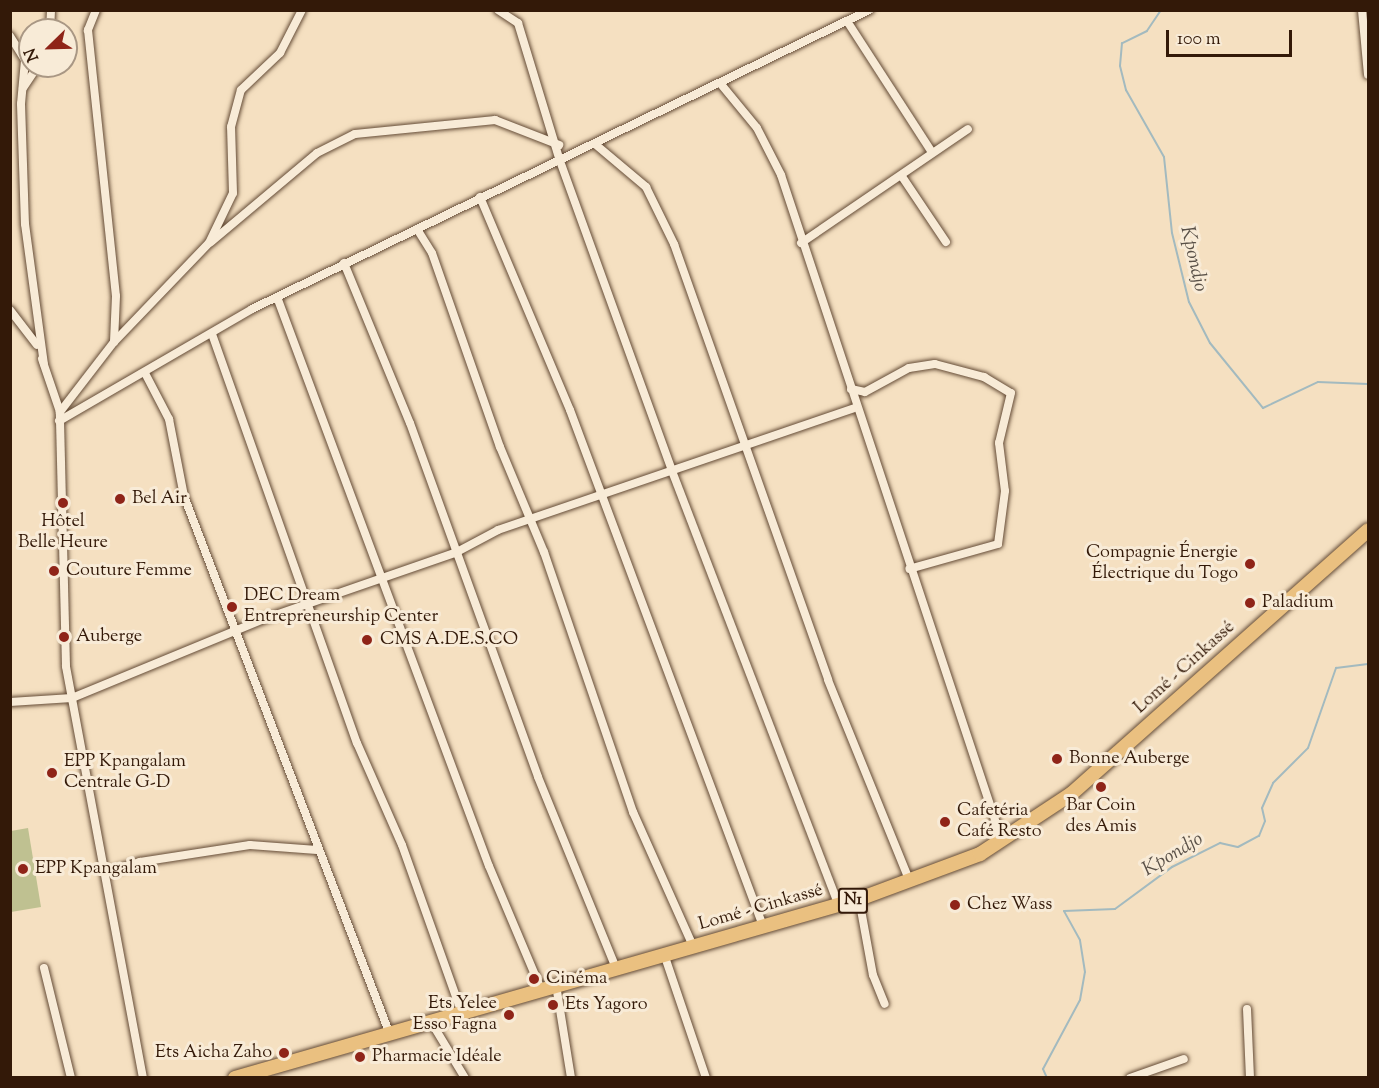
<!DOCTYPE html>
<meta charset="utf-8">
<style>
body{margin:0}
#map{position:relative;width:1379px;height:1088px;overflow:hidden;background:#f5e0c1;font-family:"Sorts Mill Goudy",serif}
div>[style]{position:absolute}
.green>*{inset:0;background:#bfc191}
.stream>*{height:2px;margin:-1px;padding:0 1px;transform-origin:1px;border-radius:1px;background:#a3babf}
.roads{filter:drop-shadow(0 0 2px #644b36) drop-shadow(0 0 2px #644b36)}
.street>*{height:8px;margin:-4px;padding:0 4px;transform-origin:4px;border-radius:4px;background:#f8ebd7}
.highway>*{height:14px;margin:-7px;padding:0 7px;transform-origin:7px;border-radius:7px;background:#eac080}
.dots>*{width:16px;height:16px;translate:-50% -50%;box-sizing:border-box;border:3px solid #f8ebd7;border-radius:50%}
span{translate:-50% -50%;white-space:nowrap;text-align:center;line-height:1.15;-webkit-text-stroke:6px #f8ebd7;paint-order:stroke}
.shield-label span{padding:2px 4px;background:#f8ebd7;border:2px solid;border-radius:4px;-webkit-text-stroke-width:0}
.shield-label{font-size:16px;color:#331908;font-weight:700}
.poi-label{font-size:18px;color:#331908}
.left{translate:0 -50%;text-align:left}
.right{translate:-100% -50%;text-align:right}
.street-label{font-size:18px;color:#331908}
.water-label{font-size:20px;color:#5a5148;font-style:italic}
.frame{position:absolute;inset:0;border:12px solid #331908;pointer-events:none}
.north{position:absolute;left:18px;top:18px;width:60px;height:60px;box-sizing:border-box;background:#f8ebd7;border:2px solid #a99784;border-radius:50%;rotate:247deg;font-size:16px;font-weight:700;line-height:24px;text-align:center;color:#331908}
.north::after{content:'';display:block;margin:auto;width:21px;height:27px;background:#8f2418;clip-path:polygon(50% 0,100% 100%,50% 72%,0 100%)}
.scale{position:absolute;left:1166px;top:30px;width:126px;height:27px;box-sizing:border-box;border:3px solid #331908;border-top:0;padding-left:8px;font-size:18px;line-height:21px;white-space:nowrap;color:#331908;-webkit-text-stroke:4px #f8ebd7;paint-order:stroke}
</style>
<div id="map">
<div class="green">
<i style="clip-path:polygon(28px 828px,41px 907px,11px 912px,11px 831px)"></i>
</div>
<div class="stream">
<i style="left:1161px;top:10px;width:25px;rotate:124deg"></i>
<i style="left:1147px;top:31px;width:28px;rotate:154deg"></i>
<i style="left:1122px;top:43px;width:23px;rotate:95deg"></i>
<i style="left:1120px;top:66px;width:25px;rotate:76deg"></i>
<i style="left:1126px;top:90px;width:77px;rotate:60.4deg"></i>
<i style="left:1164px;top:157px;width:76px;rotate:84deg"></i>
<i style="left:1172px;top:233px;width:71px;rotate:76.2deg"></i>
<i style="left:1189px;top:302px;width:46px;rotate:62.9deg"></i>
<i style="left:1210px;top:343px;width:84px;rotate:50.8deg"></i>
<i style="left:1263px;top:408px;width:61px;rotate:-25.3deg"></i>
<i style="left:1318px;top:382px;width:50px;rotate:2.3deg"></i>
<i style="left:1047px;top:1078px;width:10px;rotate:-114deg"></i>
<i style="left:1043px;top:1069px;width:78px;rotate:-61.8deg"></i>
<i style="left:1080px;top:1000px;width:28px;rotate:-80deg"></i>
<i style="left:1085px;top:972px;width:32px;rotate:-99deg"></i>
<i style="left:1080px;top:940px;width:33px;rotate:-119deg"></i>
<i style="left:1064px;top:911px;width:51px;rotate:-2.2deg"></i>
<i style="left:1115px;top:909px;width:71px;rotate:-36.4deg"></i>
<i style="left:1172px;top:867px;width:54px;rotate:-26.6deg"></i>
<i style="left:1220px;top:843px;width:18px;rotate:13deg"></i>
<i style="left:1238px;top:847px;width:24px;rotate:-28deg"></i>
<i style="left:1259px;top:836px;width:16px;rotate:-68deg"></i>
<i style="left:1265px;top:821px;width:13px;rotate:-103deg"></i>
<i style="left:1262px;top:808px;width:27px;rotate:-66deg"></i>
<i style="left:1273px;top:783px;width:49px;rotate:-45deg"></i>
<i style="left:1308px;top:748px;width:85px;rotate:-70.7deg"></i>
<i style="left:1336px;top:668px;width:32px;rotate:-7deg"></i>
</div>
<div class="roads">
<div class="street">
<i style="left:96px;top:10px;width:22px;rotate:112deg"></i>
<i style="left:88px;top:30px;width:267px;rotate:84deg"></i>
<i style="left:116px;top:296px;width:46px;rotate:92.5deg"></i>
<i style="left:498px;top:10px;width:24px;rotate:33deg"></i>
<i style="left:518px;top:23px;width:144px;rotate:73.1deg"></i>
<i style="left:560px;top:161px;width:330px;rotate:70.1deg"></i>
<i style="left:672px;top:471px;width:465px;rotate:69deg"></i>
<i style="left:1362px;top:10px;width:65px;rotate:84.7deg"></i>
<i style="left:847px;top:21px;width:155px;rotate:57.1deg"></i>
<i style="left:50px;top:30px;width:20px;rotate:-87deg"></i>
<i style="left:10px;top:36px;width:28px;rotate:58deg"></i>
<i style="left:25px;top:60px;width:44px;rotate:95.2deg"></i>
<i style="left:21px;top:104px;width:120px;rotate:88.1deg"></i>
<i style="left:25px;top:224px;width:141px;rotate:82.3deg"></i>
<i style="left:720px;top:83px;width:58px;rotate:50.6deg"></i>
<i style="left:757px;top:128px;width:53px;rotate:62.9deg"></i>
<i style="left:781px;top:175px;width:702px;rotate:71.64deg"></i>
<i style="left:23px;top:88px;width:27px;rotate:-56deg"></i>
<i style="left:595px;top:144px;width:67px;rotate:40.1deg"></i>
<i style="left:646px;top:187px;width:64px;rotate:63.8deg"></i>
<i style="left:674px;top:244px;width:462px;rotate:70.5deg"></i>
<i style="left:828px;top:680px;width:218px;rotate:67.9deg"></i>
<i style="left:903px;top:178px;width:77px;rotate:56.1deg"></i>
<i style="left:480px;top:197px;width:231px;rotate:67.1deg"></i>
<i style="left:570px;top:410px;width:551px;rotate:69.49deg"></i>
<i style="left:417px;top:229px;width:28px;rotate:58deg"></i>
<i style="left:432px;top:253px;width:206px;rotate:70.7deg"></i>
<i style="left:500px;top:447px;width:114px;rotate:67.3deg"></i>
<i style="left:544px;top:552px;width:275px;rotate:71.1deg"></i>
<i style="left:633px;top:812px;width:147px;rotate:65.9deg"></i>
<i style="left:211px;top:242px;width:138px;rotate:-40deg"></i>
<i style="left:317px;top:153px;width:42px;rotate:-26.6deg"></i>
<i style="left:355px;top:134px;width:141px;rotate:-5.7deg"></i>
<i style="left:495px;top:120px;width:69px;rotate:21.3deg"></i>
<i style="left:801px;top:243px;width:202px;rotate:-34.3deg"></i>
<i style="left:344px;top:263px;width:173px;rotate:67.6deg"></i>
<i style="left:410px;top:423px;width:376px;rotate:70.1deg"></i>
<i style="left:538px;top:777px;width:206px;rotate:67.8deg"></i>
<i style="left:277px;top:297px;width:607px;rotate:69.57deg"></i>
<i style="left:489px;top:866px;width:134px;rotate:67.1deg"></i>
<i style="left:10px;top:310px;width:44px;rotate:52.4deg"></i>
<i style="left:212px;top:334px;width:434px;rotate:70.5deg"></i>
<i style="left:357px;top:743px;width:111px;rotate:66.2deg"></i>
<i style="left:402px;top:845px;width:176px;rotate:70.4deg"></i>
<i style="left:42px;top:359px;width:56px;rotate:71.2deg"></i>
<i style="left:146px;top:375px;width:50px;rotate:62.4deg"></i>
<i style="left:169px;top:419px;width:78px;rotate:79deg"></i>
<i style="left:184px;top:496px;width:574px;rotate:69.07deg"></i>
<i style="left:851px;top:389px;width:14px;rotate:12deg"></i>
<i style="left:865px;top:392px;width:50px;rotate:-28.6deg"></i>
<i style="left:909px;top:368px;width:26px;rotate:-9deg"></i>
<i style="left:935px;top:364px;width:51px;rotate:14.9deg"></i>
<i style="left:984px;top:377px;width:31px;rotate:31deg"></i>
<i style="left:1011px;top:393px;width:51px;rotate:103.5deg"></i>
<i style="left:999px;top:443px;width:48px;rotate:82.9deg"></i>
<i style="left:1005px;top:491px;width:53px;rotate:97.5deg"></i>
<i style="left:998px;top:544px;width:92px;rotate:164.3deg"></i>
<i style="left:59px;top:421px;width:223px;rotate:-30.1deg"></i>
<i style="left:252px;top:309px;width:686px;rotate:-25.85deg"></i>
<i style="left:10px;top:702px;width:62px;rotate:-3.7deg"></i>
<i style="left:72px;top:698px;width:208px;rotate:-22.4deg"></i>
<i style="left:264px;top:619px;width:202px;rotate:-19.1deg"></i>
<i style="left:455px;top:553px;width:49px;rotate:-28.1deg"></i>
<i style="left:498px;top:530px;width:376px;rotate:-18.9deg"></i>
<i style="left:106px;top:873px;width:36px;rotate:-18deg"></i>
<i style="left:140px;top:862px;width:111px;rotate:-8.8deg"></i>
<i style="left:250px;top:845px;width:67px;rotate:4.3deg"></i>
<i style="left:859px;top:899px;width:77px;rotate:79.6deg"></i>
<i style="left:873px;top:975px;width:31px;rotate:68deg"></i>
<i style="left:664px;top:954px;width:131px;rotate:71.3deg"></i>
<i style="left:44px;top:968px;width:113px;rotate:76.2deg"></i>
<i style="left:556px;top:985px;width:94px;rotate:80.8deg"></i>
<i style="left:1247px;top:1009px;width:69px;rotate:87.5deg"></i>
<i style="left:430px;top:1020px;width:68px;rotate:58.9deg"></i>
<i style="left:143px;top:1078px;width:419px;rotate:-100.6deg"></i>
<i style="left:66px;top:666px;width:254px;rotate:-91.4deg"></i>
<i style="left:60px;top:412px;width:88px;rotate:-52.4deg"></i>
<i style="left:114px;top:342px;width:137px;rotate:-46.2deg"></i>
<i style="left:209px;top:243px;width:55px;rotate:-64.4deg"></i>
<i style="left:233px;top:193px;width:66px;rotate:-91.7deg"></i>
<i style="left:231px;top:127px;width:38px;rotate:-75deg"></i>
<i style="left:241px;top:90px;width:54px;rotate:-43.5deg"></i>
<i style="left:280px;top:53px;width:48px;rotate:-62.9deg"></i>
<i style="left:1130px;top:1078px;width:57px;rotate:-19.4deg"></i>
</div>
<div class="highway">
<i style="left:235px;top:1078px;width:649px;rotate:-16.01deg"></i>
<i style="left:859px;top:899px;width:129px;rotate:-20.4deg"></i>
<i style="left:980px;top:854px;width:109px;rotate:-33.4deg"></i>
<i style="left:1071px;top:794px;width:397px;rotate:-41.6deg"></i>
</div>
</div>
<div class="dots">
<i style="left:120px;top:499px;background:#8f2418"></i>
<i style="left:63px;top:503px;background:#8f2418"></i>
<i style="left:1250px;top:564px;background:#8f2418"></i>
<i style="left:54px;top:571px;background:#8f2418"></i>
<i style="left:1250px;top:603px;background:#8f2418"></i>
<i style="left:232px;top:607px;background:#8f2418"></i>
<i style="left:64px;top:637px;background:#8f2418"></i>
<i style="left:367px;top:640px;background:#8f2418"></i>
<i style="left:1057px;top:759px;background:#8f2418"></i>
<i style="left:52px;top:773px;background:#8f2418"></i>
<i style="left:1101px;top:787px;background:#8f2418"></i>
<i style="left:945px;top:822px;background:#8f2418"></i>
<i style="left:23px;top:869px;background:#8f2418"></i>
<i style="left:955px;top:905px;background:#8f2418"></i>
<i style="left:534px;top:979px;background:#8f2418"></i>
<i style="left:553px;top:1005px;background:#8f2418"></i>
<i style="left:509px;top:1015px;background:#8f2418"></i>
<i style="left:284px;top:1053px;background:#8f2418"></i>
<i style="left:360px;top:1057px;background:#8f2418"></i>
</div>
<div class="shield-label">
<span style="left:853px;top:901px">N1</span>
</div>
<div class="poi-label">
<span class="left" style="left:132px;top:499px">Bel Air</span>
<span style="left:63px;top:533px">Hôtel<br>Belle Heure</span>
<span class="right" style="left:1238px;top:564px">Compagnie Énergie<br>Électrique du Togo</span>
<span class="left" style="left:66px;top:571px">Couture Femme</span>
<span class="left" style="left:244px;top:607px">DEC Dream<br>Entrepreneurship Center</span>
<span class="left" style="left:1262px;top:603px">Paladium</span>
<span class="left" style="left:76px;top:637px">Auberge</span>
<span class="left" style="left:380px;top:640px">CMS A.DE.S.CO</span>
<span class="left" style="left:1069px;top:759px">Bonne Auberge</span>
<span class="left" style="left:64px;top:773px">EPP Kpangalam<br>Centrale G-D</span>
<span style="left:1101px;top:817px">Bar Coin<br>des Amis</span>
<span class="left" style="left:957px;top:822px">Cafetéria<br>Café Resto</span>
<span class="left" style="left:35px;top:869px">EPP Kpangalam</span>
<span class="left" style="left:967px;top:905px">Chez Wass</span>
<span class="left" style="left:546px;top:979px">Cinéma</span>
<span class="right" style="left:497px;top:1015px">Ets Yelee<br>Esso Fagna</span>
<span class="left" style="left:565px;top:1005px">Ets Yagoro</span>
<span class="right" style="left:272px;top:1053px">Ets Aicha Zaho</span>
<span class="left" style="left:372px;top:1057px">Pharmacie Idéale</span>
</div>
<div class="street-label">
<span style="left:1185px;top:668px;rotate:-42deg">Lomé - Cinkassé</span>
<span style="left:761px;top:908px;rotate:-16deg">Lomé - Cinkassé</span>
</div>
<div class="water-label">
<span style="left:1193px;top:259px;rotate:77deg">Kpondjo</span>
<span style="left:1173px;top:855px;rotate:-31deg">Kpondjo</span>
</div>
<div class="frame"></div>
<div class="north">N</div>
<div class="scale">100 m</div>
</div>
